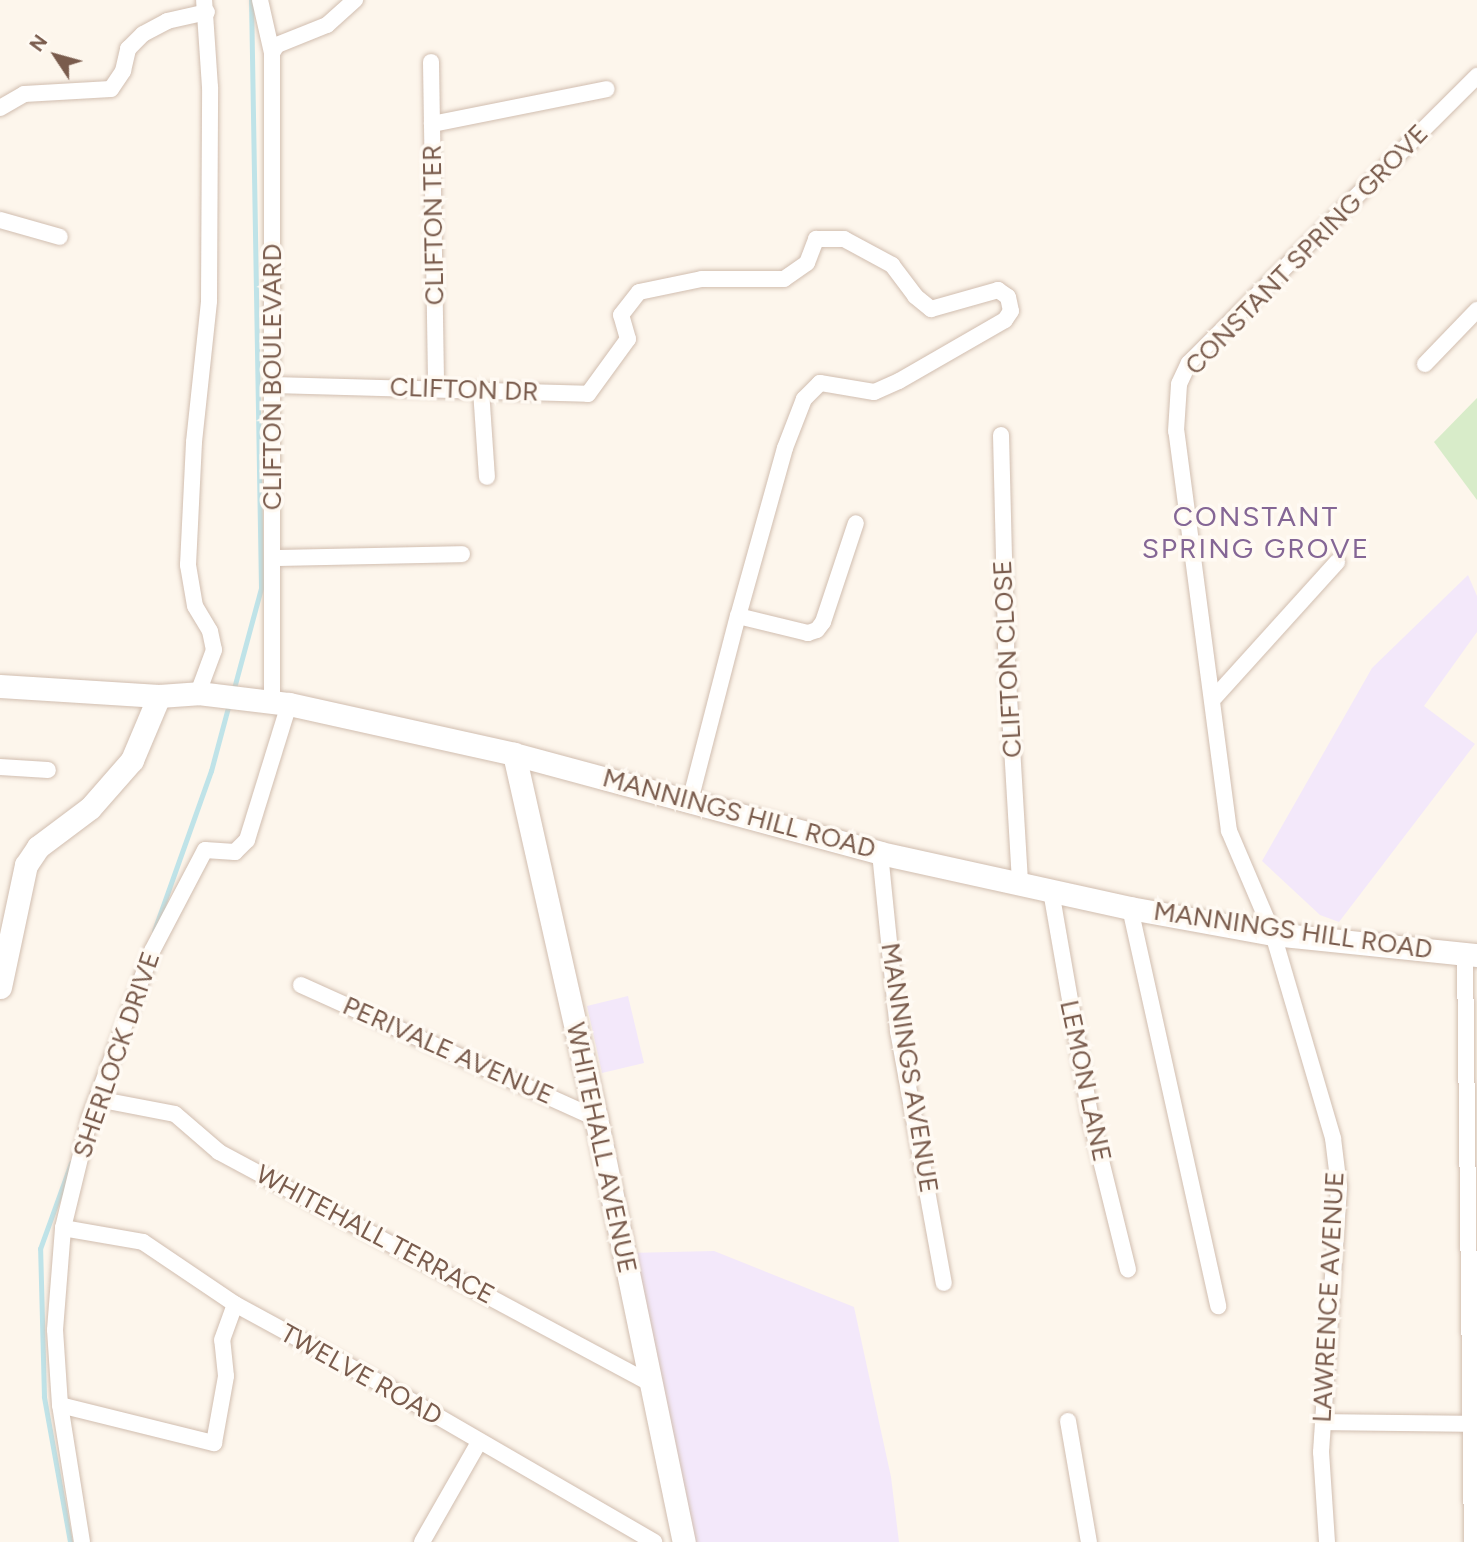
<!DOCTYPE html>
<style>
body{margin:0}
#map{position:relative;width:1477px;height:1542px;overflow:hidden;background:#fdf6ec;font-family:Figtree,sans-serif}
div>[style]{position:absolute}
.education>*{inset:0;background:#f3e8fa}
.green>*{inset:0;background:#d8ecc9}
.stream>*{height:4.5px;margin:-2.25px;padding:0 2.25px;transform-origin:2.25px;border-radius:2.25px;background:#bfe3e8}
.roads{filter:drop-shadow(0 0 2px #d1beb0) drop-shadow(0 0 2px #d1beb0)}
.street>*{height:16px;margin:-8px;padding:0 8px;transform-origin:8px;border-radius:8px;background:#fff}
.secondary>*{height:23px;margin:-11.5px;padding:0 11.5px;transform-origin:11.5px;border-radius:11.5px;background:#fff}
span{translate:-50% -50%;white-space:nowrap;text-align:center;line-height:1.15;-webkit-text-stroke:7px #fffaf3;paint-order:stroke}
.street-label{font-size:26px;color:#7a5c4d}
.neighbourhood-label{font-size:28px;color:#846695;letter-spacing:2px}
.north{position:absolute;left:21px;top:21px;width:70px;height:70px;-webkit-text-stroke:5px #fffaf3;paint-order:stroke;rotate:306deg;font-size:19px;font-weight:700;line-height:28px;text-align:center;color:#7a5c4d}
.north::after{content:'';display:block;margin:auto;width:24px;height:32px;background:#7a5c4d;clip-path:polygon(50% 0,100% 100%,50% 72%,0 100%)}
</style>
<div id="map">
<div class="education">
<i style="clip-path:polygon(1468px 575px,1477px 596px,1477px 632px,1424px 706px,1475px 744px,1339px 922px,1320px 915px,1262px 861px,1372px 668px)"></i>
<i style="clip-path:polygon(628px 996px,644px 1063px,602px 1073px,587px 1006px)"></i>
<i style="clip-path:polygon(714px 1251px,854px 1307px,891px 1477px,899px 1542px,690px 1542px,628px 1253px)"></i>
</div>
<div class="green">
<i style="clip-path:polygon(1477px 398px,1477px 500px,1434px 442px)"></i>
</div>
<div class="stream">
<i style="left:233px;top:692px;width:108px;rotate:-74.9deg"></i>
<i style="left:261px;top:588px;width:588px;rotate:-90.97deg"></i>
<i style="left:154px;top:931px;width:170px;rotate:-70.4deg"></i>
<i style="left:211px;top:771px;width:69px;rotate:-75deg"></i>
<i style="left:70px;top:1542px;width:147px;rotate:-100.2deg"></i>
<i style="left:44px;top:1397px;width:148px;rotate:-91.5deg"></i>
<i style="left:40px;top:1249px;width:91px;rotate:-70.2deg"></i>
</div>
<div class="roads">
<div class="street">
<i style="left:260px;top:0;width:54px;rotate:77.2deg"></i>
<i style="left:272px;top:53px;width:648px;rotate:90deg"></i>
<i style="left:272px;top:53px;width:9px;rotate:-58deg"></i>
<i style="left:277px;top:45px;width:54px;rotate:-21.8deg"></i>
<i style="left:327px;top:25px;width:38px;rotate:-42deg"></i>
<i style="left:431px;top:62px;width:327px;rotate:89.1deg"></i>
<i style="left:0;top:108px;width:28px;rotate:-30deg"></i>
<i style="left:24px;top:94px;width:87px;rotate:-3.3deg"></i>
<i style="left:111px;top:89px;width:22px;rotate:-56deg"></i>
<i style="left:123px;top:71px;width:23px;rotate:-77deg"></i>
<i style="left:128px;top:49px;width:21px;rotate:-45deg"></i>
<i style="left:143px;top:34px;width:27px;rotate:-28deg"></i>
<i style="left:167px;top:21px;width:41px;rotate:-12.7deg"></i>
<i style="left:432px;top:124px;width:178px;rotate:-11.3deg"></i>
<i style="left:0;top:220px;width:62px;rotate:15.8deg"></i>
<i style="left:1425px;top:364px;width:75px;rotate:-46.1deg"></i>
<i style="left:272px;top:385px;width:316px;rotate:1.6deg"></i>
<i style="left:588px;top:394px;width:68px;rotate:-54deg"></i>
<i style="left:628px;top:339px;width:25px;rotate:-106deg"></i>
<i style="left:621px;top:315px;width:29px;rotate:-52deg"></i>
<i style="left:639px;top:292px;width:64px;rotate:-11.7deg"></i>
<i style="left:702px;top:279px;width:82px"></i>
<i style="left:784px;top:279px;width:28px;rotate:-35deg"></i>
<i style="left:807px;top:263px;width:26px;rotate:-69deg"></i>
<i style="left:816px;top:239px;width:28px"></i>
<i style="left:844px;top:239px;width:55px;rotate:28.4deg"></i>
<i style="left:892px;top:265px;width:39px;rotate:53deg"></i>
<i style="left:915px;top:296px;width:21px;rotate:39deg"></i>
<i style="left:931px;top:309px;width:70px;rotate:-15.8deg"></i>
<i style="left:998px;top:290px;width:12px;rotate:35deg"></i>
<i style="left:1008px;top:297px;width:14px;rotate:78deg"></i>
<i style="left:1011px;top:311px;width:11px;rotate:124deg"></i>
<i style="left:1005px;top:320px;width:122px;rotate:150.1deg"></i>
<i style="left:899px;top:381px;width:27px;rotate:156deg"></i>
<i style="left:874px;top:392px;width:55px;rotate:-170.5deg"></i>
<i style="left:820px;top:383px;width:23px;rotate:135deg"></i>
<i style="left:804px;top:399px;width:53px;rotate:111.2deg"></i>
<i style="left:785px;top:448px;width:174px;rotate:105.6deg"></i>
<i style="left:481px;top:390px;width:87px;rotate:86.1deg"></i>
<i style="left:1001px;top:435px;width:211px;rotate:88.6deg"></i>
<i style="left:1006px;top:646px;width:237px;rotate:86.6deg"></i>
<i style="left:274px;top:558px;width:188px;rotate:-1.2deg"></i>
<i style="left:198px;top:693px;width:46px;rotate:-69.6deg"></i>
<i style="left:214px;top:650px;width:19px;rotate:-102deg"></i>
<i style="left:210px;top:631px;width:29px;rotate:-121deg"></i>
<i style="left:195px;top:606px;width:42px;rotate:-99.7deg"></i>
<i style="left:188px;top:565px;width:123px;rotate:-87.2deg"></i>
<i style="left:194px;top:442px;width:142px;rotate:-83.9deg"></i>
<i style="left:209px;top:301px;width:214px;rotate:-89.7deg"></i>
<i style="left:210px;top:87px;width:87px;rotate:-93.9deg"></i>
<i style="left:1215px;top:697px;width:182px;rotate:-47.9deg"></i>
<i style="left:0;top:767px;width:48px;rotate:3.6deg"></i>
<i style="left:690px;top:801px;width:191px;rotate:-75.5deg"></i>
<i style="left:738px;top:616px;width:72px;rotate:13.7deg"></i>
<i style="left:808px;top:633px;width:9px;rotate:-18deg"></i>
<i style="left:817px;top:630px;width:10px;rotate:-53deg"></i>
<i style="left:823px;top:622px;width:104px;rotate:-71.6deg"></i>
<i style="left:880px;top:853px;width:179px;rotate:84.2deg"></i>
<i style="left:898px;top:1031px;width:256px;rotate:79.7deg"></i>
<i style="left:1051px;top:891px;width:232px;rotate:80.1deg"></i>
<i style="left:1091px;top:1120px;width:154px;rotate:76.1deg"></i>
<i style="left:1130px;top:908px;width:408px;rotate:77.5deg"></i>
<i style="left:1465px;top:955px;width:587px;rotate:89.32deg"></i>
<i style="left:301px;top:985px;width:324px;rotate:24.3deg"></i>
<i style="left:97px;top:1099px;width:79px;rotate:10.9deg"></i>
<i style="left:175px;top:1114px;width:58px;rotate:40.8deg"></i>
<i style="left:219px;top:1152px;width:490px;rotate:28.2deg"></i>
<i style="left:63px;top:1228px;width:81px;rotate:9.9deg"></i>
<i style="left:143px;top:1242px;width:111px;rotate:34deg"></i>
<i style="left:235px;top:1304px;width:173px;rotate:28.6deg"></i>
<i style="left:387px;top:1387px;width:309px;rotate:30.1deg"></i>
<i style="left:60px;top:1405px;width:159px;rotate:13.9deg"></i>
<i style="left:214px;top:1443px;width:68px;rotate:-79.8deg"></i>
<i style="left:226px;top:1376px;width:36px;rotate:-96deg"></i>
<i style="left:222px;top:1340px;width:38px;rotate:-70deg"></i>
<i style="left:1068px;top:1421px;width:123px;rotate:80.2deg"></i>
<i style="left:1323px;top:1422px;width:154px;rotate:0.7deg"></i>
<i style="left:82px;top:1542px;width:139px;rotate:-99.1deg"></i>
<i style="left:60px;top:1405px;width:75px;rotate:-93.8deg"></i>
<i style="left:55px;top:1330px;width:102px;rotate:-85.5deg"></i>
<i style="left:63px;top:1228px;width:114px;rotate:-76.3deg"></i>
<i style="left:90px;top:1117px;width:177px;rotate:-69.5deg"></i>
<i style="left:152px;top:951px;width:114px;rotate:-62.3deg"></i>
<i style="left:205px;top:850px;width:30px;rotate:4deg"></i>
<i style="left:235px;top:852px;width:17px;rotate:-45deg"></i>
<i style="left:247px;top:840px;width:142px;rotate:-72.8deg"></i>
<i style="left:422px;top:1542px;width:115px;rotate:-60.3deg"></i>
<i style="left:1327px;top:1542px;width:90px;rotate:-93.8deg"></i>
<i style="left:1321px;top:1452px;width:266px;rotate:-86.1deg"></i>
<i style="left:1339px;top:1187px;width:49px;rotate:-97deg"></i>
<i style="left:1333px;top:1138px;width:213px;rotate:-106.4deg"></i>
<i style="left:1273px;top:934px;width:112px;rotate:-113.1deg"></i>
<i style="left:1229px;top:831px;width:403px;rotate:-97.5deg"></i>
<i style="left:1176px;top:431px;width:47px;rotate:-86.3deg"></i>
<i style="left:1179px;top:384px;width:23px;rotate:-65deg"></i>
<i style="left:1189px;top:363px;width:407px;rotate:-44.9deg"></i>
</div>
<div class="secondary">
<i style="left:0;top:686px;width:159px;rotate:3.6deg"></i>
<i style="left:159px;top:696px;width:39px;rotate:-4deg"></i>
<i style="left:198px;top:693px;width:92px;rotate:6.9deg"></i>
<i style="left:289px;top:704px;width:230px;rotate:12.5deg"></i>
<i style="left:514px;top:754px;width:379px;rotate:15.1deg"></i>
<i style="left:880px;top:853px;width:256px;rotate:12.4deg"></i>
<i style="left:1130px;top:908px;width:145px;rotate:10.3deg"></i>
<i style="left:1273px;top:934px;width:205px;rotate:5.9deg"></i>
<i style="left:514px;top:754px;width:373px;rotate:77.3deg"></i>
<i style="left:596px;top:1118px;width:433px;rotate:78.3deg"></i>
<i style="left:0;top:987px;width:125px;rotate:-78deg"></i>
<i style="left:26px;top:865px;width:22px;rotate:-56deg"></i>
<i style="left:38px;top:847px;width:65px;rotate:-36.9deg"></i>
<i style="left:90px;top:808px;width:64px;rotate:-48.8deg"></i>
<i style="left:132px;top:760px;width:69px;rotate:-67.1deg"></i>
</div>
</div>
<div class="street-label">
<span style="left:434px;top:225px;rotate:-91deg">CLIFTON TER</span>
<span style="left:1307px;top:250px;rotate:-46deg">CONSTANT SPRING GROVE</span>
<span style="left:273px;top:377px;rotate:-90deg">CLIFTON BOULEVARD</span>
<span style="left:464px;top:390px;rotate:2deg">CLIFTON DR</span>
<span style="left:1008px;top:659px;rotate:-93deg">CLIFTON CLOSE</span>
<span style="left:739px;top:814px;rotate:15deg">MANNINGS HILL ROAD</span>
<span style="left:1293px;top:931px;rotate:8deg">MANNINGS HILL ROAD</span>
<span style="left:448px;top:1051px;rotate:24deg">PERIVALE AVENUE</span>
<span style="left:117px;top:1055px;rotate:-71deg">SHERLOCK DRIVE</span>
<span style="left:909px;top:1068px;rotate:81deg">MANNINGS AVENUE</span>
<span style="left:1085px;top:1081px;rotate:78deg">LEMON LANE</span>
<span style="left:601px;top:1148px;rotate:78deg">WHITEHALL AVENUE</span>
<span style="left:375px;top:1235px;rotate:28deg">WHITEHALL TERRACE</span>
<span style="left:1329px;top:1297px;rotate:-87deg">LAWRENCE AVENUE</span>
<span style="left:361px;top:1375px;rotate:29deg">TWELVE ROAD</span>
</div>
<div class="neighbourhood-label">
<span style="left:1256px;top:532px">CONSTANT<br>SPRING GROVE</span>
</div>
<div class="north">N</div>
</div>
